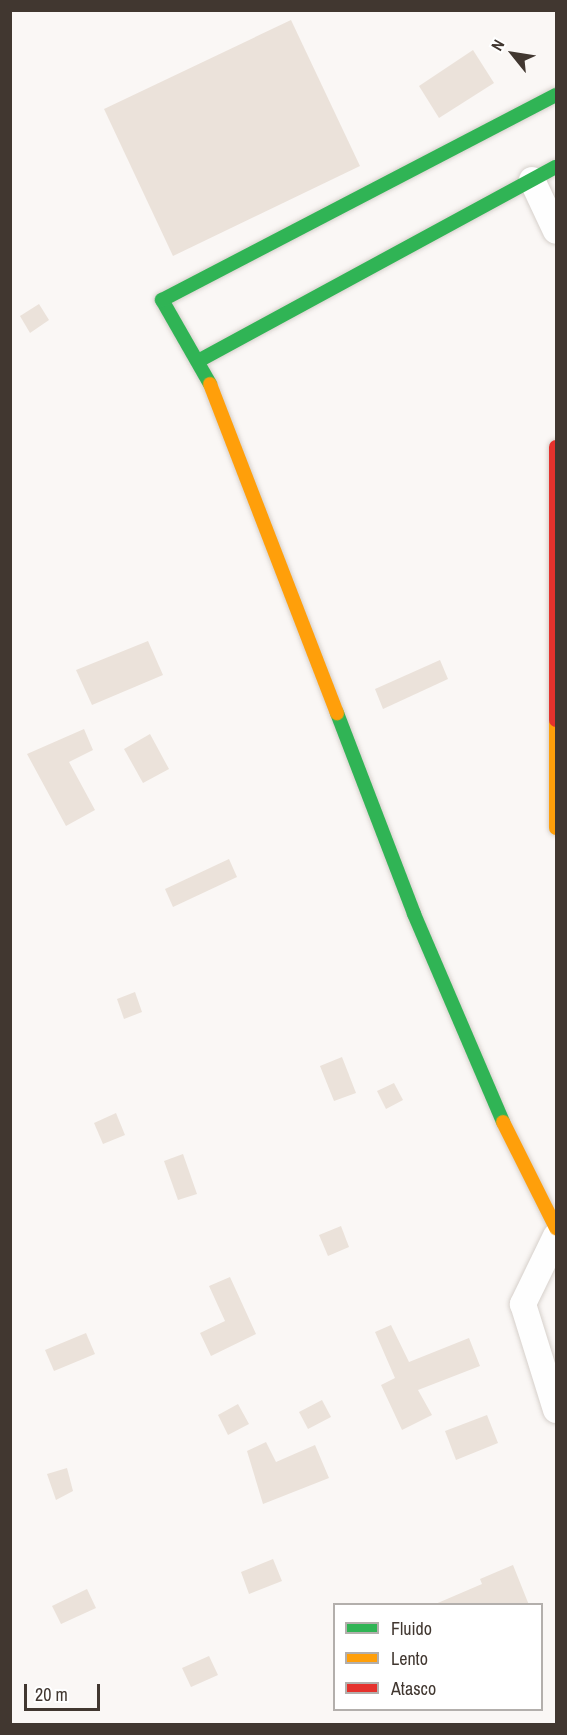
<!DOCTYPE html>
<style>
body{margin:0}
#map{position:relative;width:567px;height:1735px;overflow:hidden;background:#faf7f5;font-family:"Archivo Narrow",sans-serif}
div>[style]{position:absolute}
.building>*{inset:0;background:#ebe2da}
.roads{filter:drop-shadow(0 0 2px #d6d0cb) drop-shadow(0 0 2px #d6d0cb)}
.street>*{height:26px;margin:-13px;padding:0 13px;transform-origin:13px;border-radius:13px;background:#fefefe}
.fast>*{height:14px;margin:-7px;padding:0 7px;transform-origin:7px;border-radius:7px;background:#30b455}
.slow>*{height:14px;margin:-7px;padding:0 7px;transform-origin:7px;border-radius:7px;background:#ff9f0a}
.jam>*{height:14px;margin:-7px;padding:0 7px;transform-origin:7px;border-radius:7px;background:#e5322d}
span{translate:-50% -50%;white-space:nowrap;text-align:center;line-height:1.15;-webkit-text-stroke:5px #fff;paint-order:stroke}
.frame{position:absolute;inset:0;border:12px solid #413730;pointer-events:none}
.legend{position:absolute;left:333px;top:1603px;width:210px;height:108px;box-sizing:border-box;background:#fff;border:2px solid #b3afac;margin:0;padding:8px 10px;list-style:none;font-size:18px;color:#413730}
.legend li{display:flex;align-items:center;gap:12px;height:30px}
.legend b{width:30px;border:2px solid #b3afac}
.north{position:absolute;left:483px;top:24px;width:60px;height:60px;-webkit-text-stroke:4px #fff;paint-order:stroke;rotate:300deg;font-size:16px;font-weight:700;line-height:24px;text-align:center;color:#413730}
.north::after{content:'';display:block;margin:auto;width:21px;height:27px;background:#413730;clip-path:polygon(50% 0,100% 100%,50% 72%,0 100%)}
.scale{position:absolute;left:24px;top:1684px;width:76px;height:27px;box-sizing:border-box;border:3px solid #413730;border-top:0;padding-left:8px;font-size:18px;line-height:21px;white-space:nowrap;color:#413730;-webkit-text-stroke:4px #fff;paint-order:stroke}
</style>
<div id="map">
<div class="building">
<i style="clip-path:polygon(291px 20px,360px 166px,173px 256px,104px 109px)"></i>
<i style="clip-path:polygon(473px 50px,494px 83px,439px 118px,419px 86px)"></i>
<i style="clip-path:polygon(39px 304px,49px 320px,30px 333px,20px 316px)"></i>
<i style="clip-path:polygon(148px 641px,163px 675px,92px 705px,76px 670px)"></i>
<i style="clip-path:polygon(440px 660px,448px 679px,383px 709px,375px 689px)"></i>
<i style="clip-path:polygon(84px 729px,93px 750px,69px 762px,95px 810px,66px 826px,27px 754px)"></i>
<i style="clip-path:polygon(150px 734px,169px 769px,143px 783px,124px 749px)"></i>
<i style="clip-path:polygon(229px 859px,237px 877px,173px 907px,165px 889px)"></i>
<i style="clip-path:polygon(135px 992px,142px 1012px,124px 1019px,117px 999px)"></i>
<i style="clip-path:polygon(342px 1057px,356px 1093px,334px 1101px,320px 1066px)"></i>
<i style="clip-path:polygon(394px 1083px,403px 1100px,386px 1109px,377px 1091px)"></i>
<i style="clip-path:polygon(116px 1113px,125px 1135px,103px 1144px,94px 1123px)"></i>
<i style="clip-path:polygon(183px 1154px,197px 1194px,178px 1200px,164px 1161px)"></i>
<i style="clip-path:polygon(341px 1226px,349px 1247px,328px 1256px,319px 1235px)"></i>
<i style="clip-path:polygon(230px 1277px,256px 1334px,211px 1356px,200px 1333px,225px 1321px,209px 1286px)"></i>
<i style="clip-path:polygon(391px 1325px,409px 1362px,469px 1338px,480px 1366px,418px 1390px,432px 1415px,402px 1430px,381px 1385px,395px 1378px,375px 1332px)"></i>
<i style="clip-path:polygon(86px 1333px,95px 1354px,54px 1371px,45px 1350px)"></i>
<i style="clip-path:polygon(322px 1400px,331px 1417px,308px 1429px,299px 1412px)"></i>
<i style="clip-path:polygon(238px 1404px,249px 1424px,228px 1435px,218px 1415px)"></i>
<i style="clip-path:polygon(487px 1415px,498px 1443px,456px 1460px,445px 1431px)"></i>
<i style="clip-path:polygon(266px 1442px,276px 1462px,315px 1445px,329px 1478px,263px 1504px,247px 1451px)"></i>
<i style="clip-path:polygon(67px 1468px,73px 1491px,56px 1500px,47px 1474px)"></i>
<i style="clip-path:polygon(273px 1559px,282px 1581px,249px 1594px,241px 1572px)"></i>
<i style="clip-path:polygon(513px 1565px,529px 1605px,433px 1605px,482px 1584px,480px 1579px)"></i>
<i style="clip-path:polygon(87px 1589px,96px 1608px,61px 1624px,52px 1606px)"></i>
<i style="clip-path:polygon(209px 1656px,218px 1675px,191px 1687px,182px 1668px)"></i>
</div>
<div class="roads">
<div class="street">
<i style="left:532px;top:180px;width:56px;rotate:64.8deg"></i>
<i style="left:556px;top:1236px;width:76px;rotate:115.9deg"></i>
<i style="left:523px;top:1304px;width:111px;rotate:72.7deg"></i>
</div>
<div class="fast">
<i style="left:200px;top:360px;width:405px;rotate:-28.5deg"></i>
<i style="left:210px;top:384px;width:97px;rotate:-119.7deg"></i>
<i style="left:162px;top:300px;width:444px;rotate:-27.5deg"></i>
<i style="left:337px;top:713px;width:215px;rotate:69deg"></i>
<i style="left:414px;top:914px;width:226px;rotate:66.8deg"></i>
</div>
<div class="slow">
<i style="left:210px;top:384px;width:353px;rotate:68.9deg"></i>
<i style="left:556px;top:720px;width:108px;rotate:90deg"></i>
<i style="left:503px;top:1122px;width:119px;rotate:63.4deg"></i>
</div>
<div class="jam">
<i style="left:556px;top:447px;width:273px;rotate:90deg"></i>
</div>
</div>
<div class="frame"></div>
<ul class="legend">
<li><b style="height:8px;background:#30b455"></b>Fluido</li>
<li><b style="height:8px;background:#ff9f0a"></b>Lento</li>
<li><b style="height:8px;background:#e5322d"></b>Atasco</li>
</ul>
<div class="north">N</div>
<div class="scale">20 m</div>
</div>
